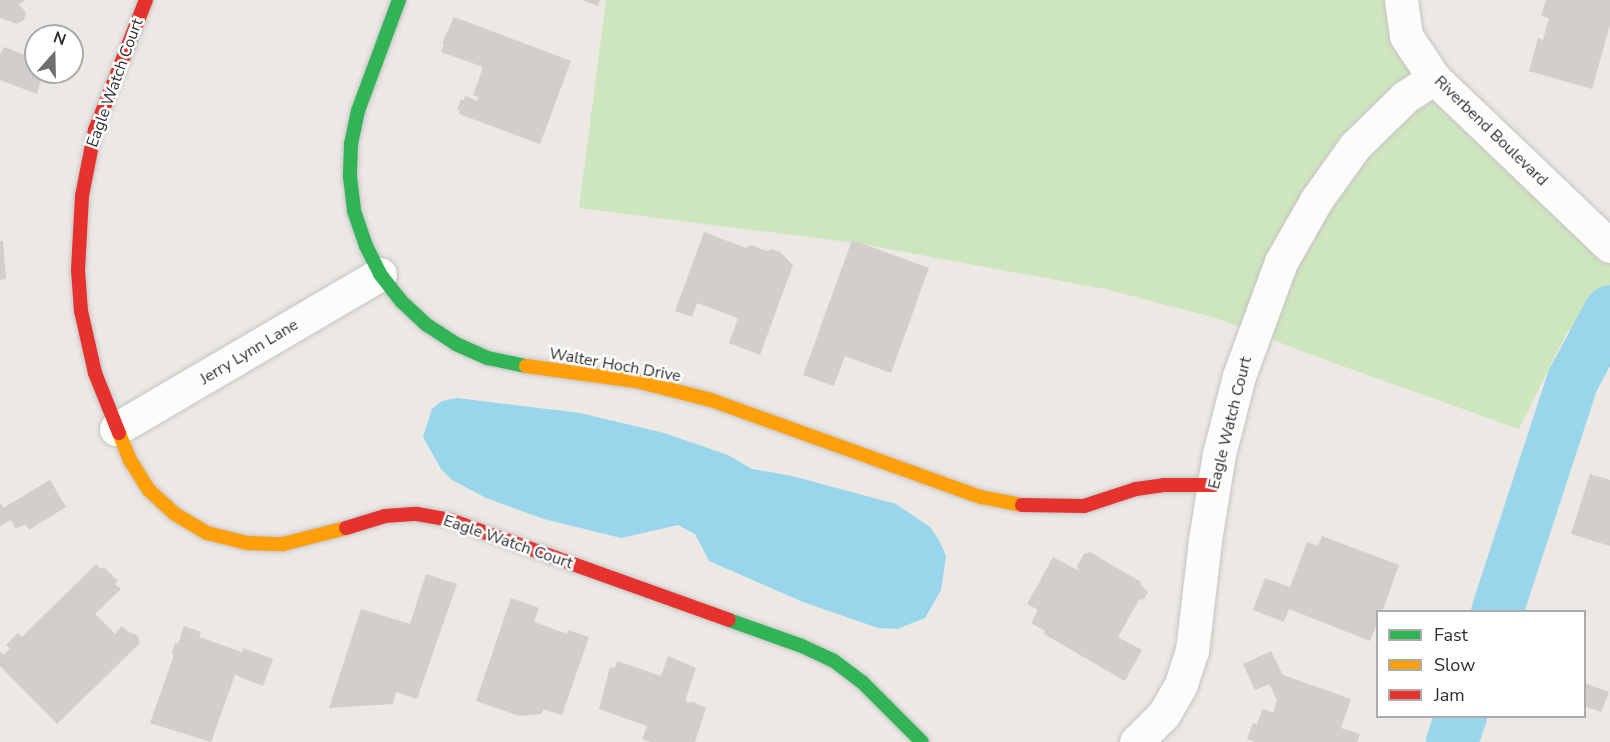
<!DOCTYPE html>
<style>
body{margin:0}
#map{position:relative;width:1610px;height:742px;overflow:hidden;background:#ece8e4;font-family:"Nunito Sans",sans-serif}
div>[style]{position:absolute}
.green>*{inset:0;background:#cee6be}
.water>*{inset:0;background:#99d6ec}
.river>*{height:52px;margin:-26px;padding:0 26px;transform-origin:26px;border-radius:26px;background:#99d6ec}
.building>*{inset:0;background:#d1cecb}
.roads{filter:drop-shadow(0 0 2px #c5c4c5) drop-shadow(0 0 2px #c5c4c5)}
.street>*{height:33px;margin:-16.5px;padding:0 16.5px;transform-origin:16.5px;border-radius:16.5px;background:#fcfcfb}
.fast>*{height:14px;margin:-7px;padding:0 7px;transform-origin:7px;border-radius:7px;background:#30b455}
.slow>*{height:14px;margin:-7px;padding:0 7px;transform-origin:7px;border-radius:7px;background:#ff9f0a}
.jam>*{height:14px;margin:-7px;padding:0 7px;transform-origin:7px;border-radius:7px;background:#e5322d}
span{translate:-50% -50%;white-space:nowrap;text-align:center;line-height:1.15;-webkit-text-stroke:5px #fff;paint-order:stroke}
.street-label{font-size:16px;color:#2e2e2e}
.legend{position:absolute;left:1376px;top:610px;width:210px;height:108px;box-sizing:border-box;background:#fff;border:2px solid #ababab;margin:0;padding:8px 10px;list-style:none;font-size:18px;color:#2e2e2e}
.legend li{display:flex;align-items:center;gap:12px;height:30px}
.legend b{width:30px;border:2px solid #ababab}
.north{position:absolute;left:24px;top:24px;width:60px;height:60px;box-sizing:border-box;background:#fff;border:2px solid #ababab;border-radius:50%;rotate:20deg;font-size:16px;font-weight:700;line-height:24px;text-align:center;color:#2e2e2e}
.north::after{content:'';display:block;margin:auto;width:21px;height:27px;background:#706f6e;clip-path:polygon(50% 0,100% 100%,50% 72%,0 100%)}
</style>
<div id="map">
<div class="green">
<i style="clip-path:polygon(606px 0,1413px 0,1422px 43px,1610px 237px,1610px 293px,1585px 313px,1566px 334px,1519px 429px,1320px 358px,1216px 318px,1105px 289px,856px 243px,579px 208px)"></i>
</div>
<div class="water">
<i style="clip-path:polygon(457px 398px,580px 413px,664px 433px,728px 455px,752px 469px,792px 476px,896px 504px,930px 527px,939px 540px,946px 556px,941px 590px,925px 618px,897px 629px,878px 628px,803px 602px,709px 561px,695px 534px,678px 525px,621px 538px,544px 519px,486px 498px,452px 480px,441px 469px,423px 437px,432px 409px,442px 401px)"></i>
</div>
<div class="river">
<i style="left:1497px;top:612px;width:244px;rotate:-71.9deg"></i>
<i style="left:1573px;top:380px;width:78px;rotate:-61.8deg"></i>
<i style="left:1452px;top:742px;width:28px;rotate:-71deg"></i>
</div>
<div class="building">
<i style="clip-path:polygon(0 0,26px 0,19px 4px,26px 13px,24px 20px,17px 24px,0 18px)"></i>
<i style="clip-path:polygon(582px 0,600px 0,598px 6px)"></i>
<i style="clip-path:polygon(1546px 0,1610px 0,1610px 25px,1592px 89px,1529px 71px,1538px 38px,1543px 40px,1549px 18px,1541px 16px)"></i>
<i style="clip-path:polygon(454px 17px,571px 61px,540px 144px,459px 114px,460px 111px,457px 109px,461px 99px,464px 100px,465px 96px,477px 101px,479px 97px,473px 95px,483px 67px,441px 52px,444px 44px,442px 43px)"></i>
<i style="clip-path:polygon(4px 47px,36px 59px,36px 72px,43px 72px,37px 94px,0 80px,0 55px)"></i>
<i style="clip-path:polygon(704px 232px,746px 248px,751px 245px,767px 251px,772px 249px,780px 252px,793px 265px,760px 355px,729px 343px,738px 318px,697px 303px,692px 317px,675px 311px)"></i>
<i style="clip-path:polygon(852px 240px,929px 268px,891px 373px,845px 356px,834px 386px,803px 375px)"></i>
<i style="clip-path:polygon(0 241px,3px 241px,6px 279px,0 280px)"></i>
<i style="clip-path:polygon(1590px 474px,1610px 480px,1610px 546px,1571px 534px)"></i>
<i style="clip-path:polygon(50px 480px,66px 507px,29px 530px,25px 524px,16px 529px,11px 520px,0 526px,0 502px,3px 508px)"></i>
<i style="clip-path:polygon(1322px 536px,1399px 565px,1382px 612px,1378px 612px,1378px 622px,1370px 641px,1289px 609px,1284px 622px,1253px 610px,1265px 578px,1290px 587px,1307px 542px,1318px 546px)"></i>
<i style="clip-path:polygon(1090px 552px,1141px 582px,1140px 584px,1148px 592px,1144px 599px,1139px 600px,1118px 637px,1142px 650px,1125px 681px,1044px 634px,1045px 631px,1031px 623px,1038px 610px,1027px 604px,1053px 557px,1079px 571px,1077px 566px,1084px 554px)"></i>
<i style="clip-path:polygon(96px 564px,101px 569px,104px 567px,118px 581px,115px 584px,121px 589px,95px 614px,115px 634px,122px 626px,130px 633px,135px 634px,139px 638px,139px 644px,57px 724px,0 666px,0 651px,3px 655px,10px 649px,6px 645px,18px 633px,22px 637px)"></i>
<i style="clip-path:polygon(426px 574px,457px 584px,417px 699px,396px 692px,393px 704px,329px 708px,361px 609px,410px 624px)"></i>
<i style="clip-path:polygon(511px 598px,539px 608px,534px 622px,567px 634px,568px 630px,589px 637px,562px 715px,543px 709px,542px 714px,519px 716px,476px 701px)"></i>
<i style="clip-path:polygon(184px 626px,201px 632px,199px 637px,242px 652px,243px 648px,273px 659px,263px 686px,235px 675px,211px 742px,150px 723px,174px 655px,172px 654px,175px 643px,178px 644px)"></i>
<i style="clip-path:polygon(1271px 651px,1283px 675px,1351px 699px,1341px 728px,1360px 734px,1357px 742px,1255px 742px,1247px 739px,1253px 723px,1257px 724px,1263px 709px,1273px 713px,1277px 700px,1269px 684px,1255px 690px,1243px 664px)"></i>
<i style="clip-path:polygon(668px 656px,696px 668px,685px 701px,691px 703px,692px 701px,706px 708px,695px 742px,651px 742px,642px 739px,647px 726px,599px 709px,610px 667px,615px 668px,617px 661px,661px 676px)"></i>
<i style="clip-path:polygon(1584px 683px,1609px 692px,1601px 712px,1584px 706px)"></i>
</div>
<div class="roads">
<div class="street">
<i style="left:1401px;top:0;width:36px;rotate:82deg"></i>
<i style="left:1406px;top:36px;width:50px;rotate:56.3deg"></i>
<i style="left:1434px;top:78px;width:243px;rotate:43.7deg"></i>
<i style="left:116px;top:429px;width:306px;rotate:-30.4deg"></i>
<i style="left:1136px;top:742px;width:40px;rotate:-45deg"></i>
<i style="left:1164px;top:714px;width:34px;rotate:-60deg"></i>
<i style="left:1181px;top:684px;width:35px;rotate:-72deg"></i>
<i style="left:1192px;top:651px;width:112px;rotate:-83.3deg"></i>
<i style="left:1205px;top:540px;width:87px;rotate:-80.8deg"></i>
<i style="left:1219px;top:454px;width:81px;rotate:-75.6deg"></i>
<i style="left:1239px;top:376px;width:121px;rotate:-69.8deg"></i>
<i style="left:1281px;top:262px;width:73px;rotate:-60.3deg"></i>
<i style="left:1317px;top:199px;width:65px;rotate:-54.4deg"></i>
<i style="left:1355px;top:146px;width:70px;rotate:-44.4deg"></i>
<i style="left:1405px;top:97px;width:35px;rotate:-33deg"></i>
</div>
<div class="fast">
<i style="left:399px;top:0;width:118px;rotate:110.3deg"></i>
<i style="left:358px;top:111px;width:34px;rotate:102deg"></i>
<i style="left:351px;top:144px;width:33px;rotate:92deg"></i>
<i style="left:350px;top:177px;width:34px;rotate:83deg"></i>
<i style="left:354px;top:211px;width:37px;rotate:71deg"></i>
<i style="left:366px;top:246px;width:31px;rotate:63deg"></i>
<i style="left:380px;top:274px;width:34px;rotate:52deg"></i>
<i style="left:401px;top:301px;width:35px;rotate:43deg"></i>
<i style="left:427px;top:325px;width:35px;rotate:33deg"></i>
<i style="left:456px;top:344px;width:35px;rotate:24deg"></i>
<i style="left:488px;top:358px;width:39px;rotate:12deg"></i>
<i style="left:729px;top:620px;width:77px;rotate:19.6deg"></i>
<i style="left:802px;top:646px;width:35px;rotate:25deg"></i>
<i style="left:834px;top:661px;width:36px;rotate:37deg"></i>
<i style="left:863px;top:683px;width:83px;rotate:45deg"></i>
</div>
<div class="slow">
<i style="left:526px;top:366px;width:111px;rotate:7.8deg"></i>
<i style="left:636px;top:381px;width:77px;rotate:14.2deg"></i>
<i style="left:711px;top:400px;width:287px;rotate:19.8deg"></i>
<i style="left:981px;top:497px;width:42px;rotate:11deg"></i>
<i style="left:119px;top:433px;width:29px;rotate:68deg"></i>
<i style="left:130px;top:460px;width:36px;rotate:58deg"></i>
<i style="left:149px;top:490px;width:35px;rotate:43deg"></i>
<i style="left:175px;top:514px;width:37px;rotate:31deg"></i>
<i style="left:207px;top:533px;width:41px;rotate:14deg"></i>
<i style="left:247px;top:543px;width:36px;rotate:2deg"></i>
<i style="left:283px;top:544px;width:65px;rotate:-14.3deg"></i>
</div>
<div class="jam">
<i style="left:119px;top:433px;width:65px;rotate:-111.8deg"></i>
<i style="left:95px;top:373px;width:64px;rotate:-102.7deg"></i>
<i style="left:81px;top:311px;width:41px;rotate:-94.2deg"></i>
<i style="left:78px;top:270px;width:74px;rotate:-86.9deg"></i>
<i style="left:82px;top:196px;width:67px;rotate:-78.9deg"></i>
<i style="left:95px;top:130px;width:140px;rotate:-68.6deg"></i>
<i style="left:1022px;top:505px;width:62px;rotate:0.9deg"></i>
<i style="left:1084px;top:506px;width:55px;rotate:-18.1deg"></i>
<i style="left:1136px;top:489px;width:28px;rotate:-8deg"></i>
<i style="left:1164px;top:485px;width:50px"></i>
<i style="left:346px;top:528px;width:41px;rotate:-17.1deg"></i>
<i style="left:385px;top:516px;width:32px;rotate:-4deg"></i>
<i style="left:417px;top:514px;width:34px;rotate:10deg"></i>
<i style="left:450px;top:520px;width:296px;rotate:19.7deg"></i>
</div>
</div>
<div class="street-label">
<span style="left:115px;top:83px;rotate:-70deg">Eagle Watch Court</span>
<span style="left:1491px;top:131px;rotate:44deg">Riverbend Boulevard</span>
<span style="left:249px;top:352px;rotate:-31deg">Jerry Lynn Lane</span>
<span style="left:615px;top:365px;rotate:10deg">Walter Hoch Drive</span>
<span style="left:1230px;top:423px;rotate:-76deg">Eagle Watch Court</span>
<span style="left:508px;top:542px;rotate:19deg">Eagle Watch Court</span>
</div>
<ul class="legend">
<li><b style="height:8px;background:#30b455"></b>Fast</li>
<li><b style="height:8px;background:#ff9f0a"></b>Slow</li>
<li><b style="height:8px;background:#e5322d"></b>Jam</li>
</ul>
<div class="north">N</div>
</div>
